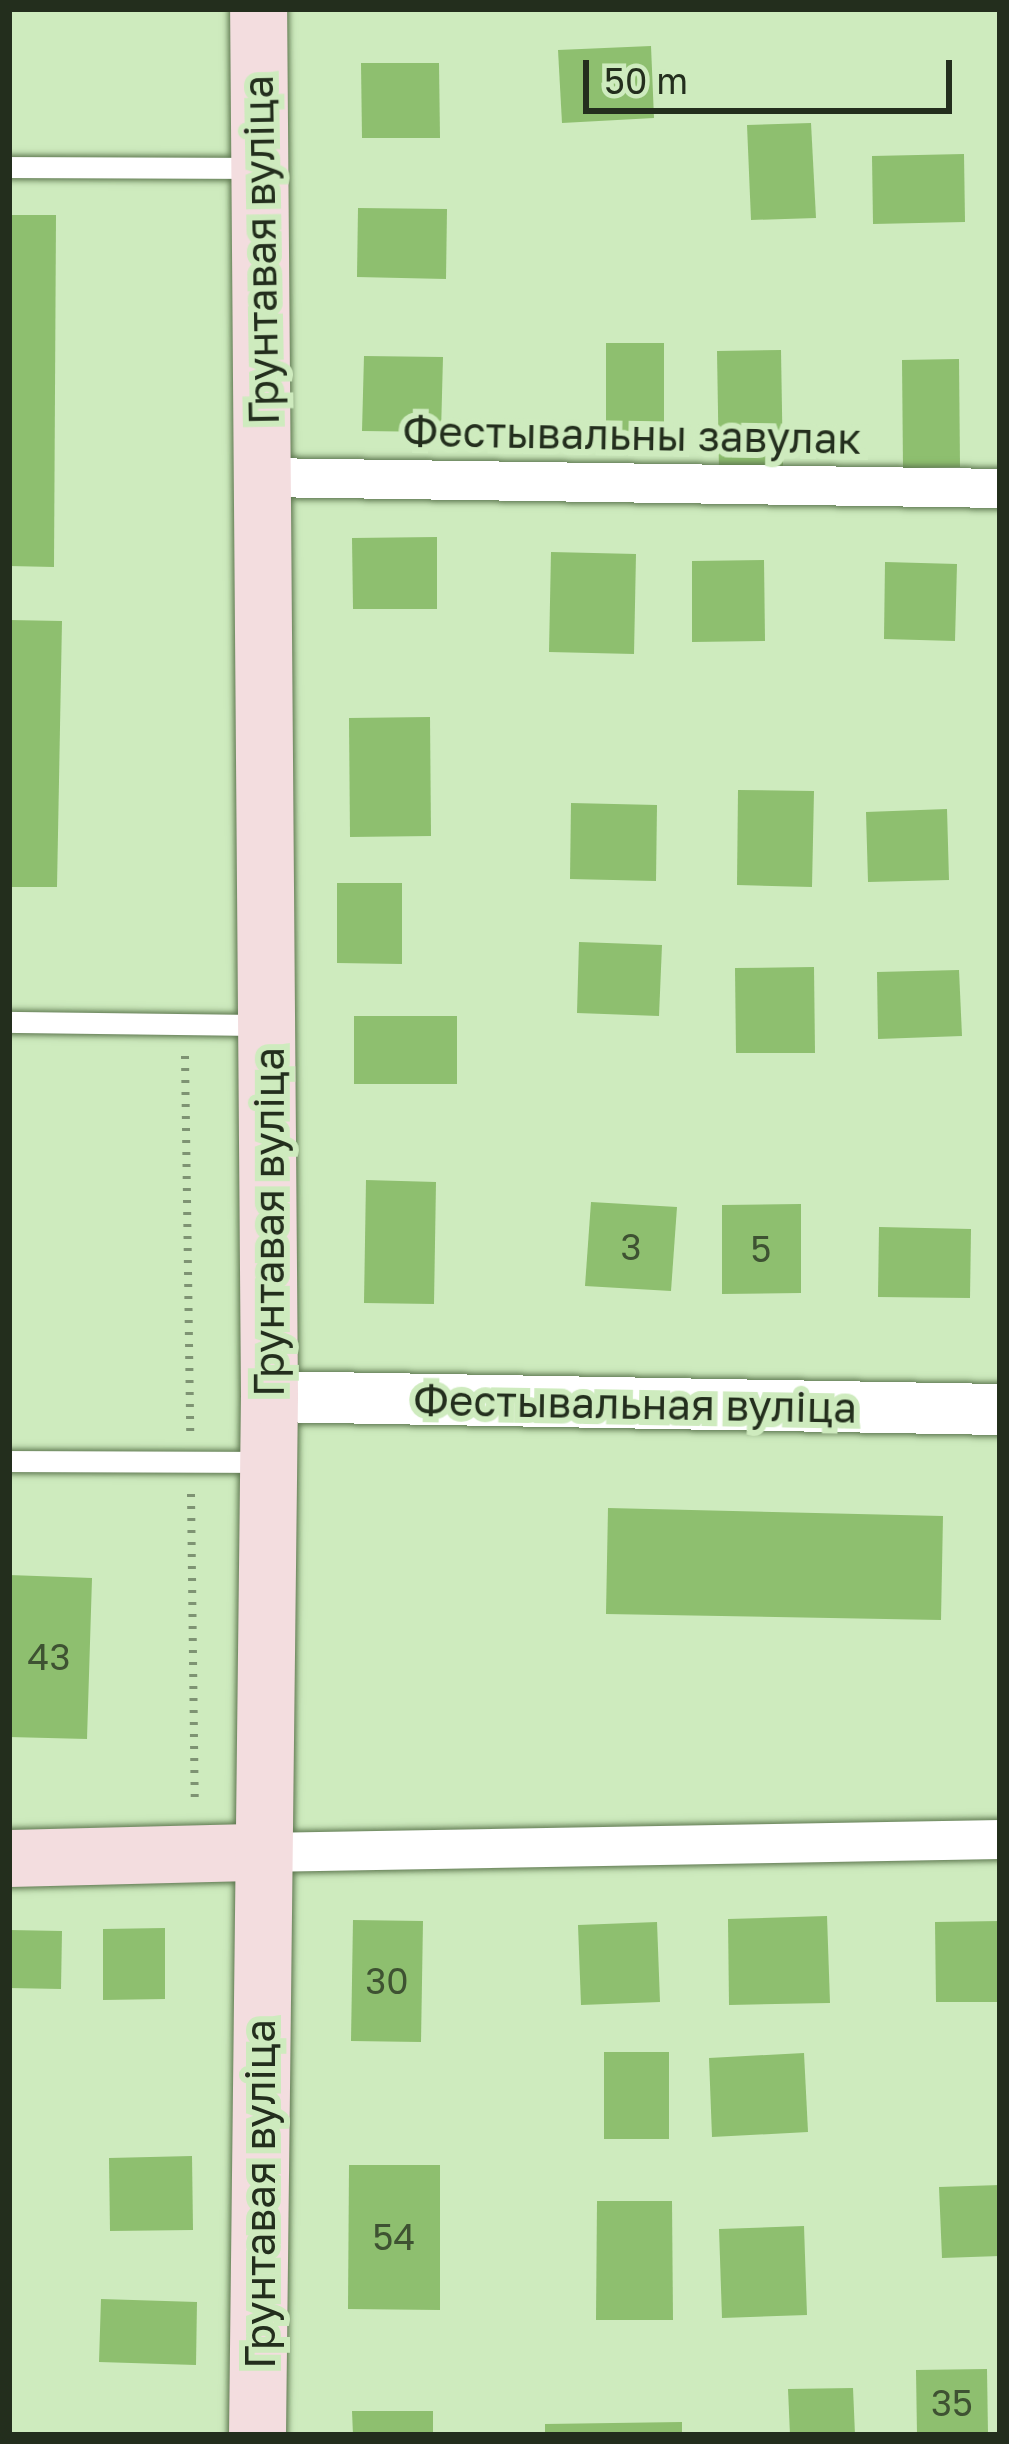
<!DOCTYPE html>
<meta charset="utf-8">
<style>
body{margin:0}
#map{position:relative;width:1009px;height:2444px;overflow:hidden;background:#ceebbe;font-family:"Golos Text",sans-serif}
div>[style]{position:absolute}
.building>*{inset:0;background:#8ebf6f}
.path>*{height:8px;margin-top:-4px;transform-origin:0;background:repeating-linear-gradient(90deg,#7e9373 0 3px,transparent 0 12px)}
.roads{filter:drop-shadow(0 0 3px #5d774f) drop-shadow(0 0 3px #5d774f)}
.service>*{height:21px;margin:-10.5px;padding:0 10.5px;transform-origin:10.5px;border-radius:10.5px;background:#fff}
.minor>*{height:39px;margin:-19.5px;padding:0 19.5px;transform-origin:19.5px;border-radius:19.5px;background:#fff}
.tertiary>*{height:51px;margin:-25.5px;padding:0 25.5px;transform-origin:25.5px;border-radius:25.5px;background:#fff}
.secondary>*{height:57px;margin:-28.5px;padding:0 28.5px;transform-origin:28.5px;border-radius:28.5px;background:#f3dddf}
span{translate:-50% -50%;white-space:nowrap;text-align:center;line-height:1.15;-webkit-text-stroke:12px #ceebbe;paint-order:stroke}
.number-label{font-size:36px;color:#3e5232}
.number-label span{-webkit-text-stroke-width:0}
.street-label{font-size:42px;color:#232e1d}
.frame{position:absolute;inset:0;border:12px solid #232e1d;pointer-events:none}
.scale{position:absolute;left:583px;top:60px;width:369px;height:54px;box-sizing:border-box;border:6px solid #232e1d;border-top:0;padding-left:15px;font-size:36px;line-height:42px;white-space:nowrap;color:#232e1d;-webkit-text-stroke:9px #ceebbe;paint-order:stroke}
</style>
<div id="map">
<div class="building">
<i style="clip-path:polygon(651px 46px,654px 118px,562px 123px,558px 50px)"></i>
<i style="clip-path:polygon(361px 63px,439px 63px,440px 138px,362px 138px)"></i>
<i style="clip-path:polygon(811px 123px,816px 218px,751px 220px,747px 125px)"></i>
<i style="clip-path:polygon(964px 154px,965px 222px,873px 224px,872px 156px)"></i>
<i style="clip-path:polygon(358px 208px,447px 209px,446px 279px,357px 277px)"></i>
<i style="clip-path:polygon(9px 215px,56px 215px,54px 567px,9px 566px)"></i>
<i style="clip-path:polygon(606px 343px,664px 343px,664px 441px,606px 441px)"></i>
<i style="clip-path:polygon(781px 350px,783px 471px,719px 472px,717px 351px)"></i>
<i style="clip-path:polygon(364px 356px,443px 357px,441px 432px,362px 431px)"></i>
<i style="clip-path:polygon(959px 359px,960px 467px,903px 468px,902px 360px)"></i>
<i style="clip-path:polygon(437px 537px,437px 609px,353px 609px,352px 538px)"></i>
<i style="clip-path:polygon(551px 552px,636px 554px,634px 654px,549px 652px)"></i>
<i style="clip-path:polygon(764px 560px,765px 641px,692px 642px,692px 561px)"></i>
<i style="clip-path:polygon(885px 562px,957px 564px,955px 641px,884px 639px)"></i>
<i style="clip-path:polygon(9px 620px,62px 621px,57px 887px,9px 887px)"></i>
<i style="clip-path:polygon(430px 717px,431px 836px,350px 837px,349px 718px)"></i>
<i style="clip-path:polygon(738px 790px,814px 791px,812px 887px,737px 885px)"></i>
<i style="clip-path:polygon(571px 803px,657px 805px,656px 881px,570px 879px)"></i>
<i style="clip-path:polygon(947px 809px,949px 880px,868px 882px,866px 812px)"></i>
<i style="clip-path:polygon(337px 883px,402px 883px,402px 964px,337px 963px)"></i>
<i style="clip-path:polygon(579px 942px,662px 945px,659px 1016px,577px 1013px)"></i>
<i style="clip-path:polygon(814px 967px,815px 1053px,736px 1053px,735px 968px)"></i>
<i style="clip-path:polygon(959px 970px,962px 1036px,878px 1039px,877px 972px)"></i>
<i style="clip-path:polygon(354px 1016px,457px 1016px,457px 1084px,354px 1084px)"></i>
<i style="clip-path:polygon(366px 1180px,436px 1182px,434px 1304px,364px 1303px)"></i>
<i style="clip-path:polygon(591px 1202px,677px 1207px,671px 1291px,585px 1286px)"></i>
<i style="clip-path:polygon(801px 1204px,801px 1293px,722px 1294px,722px 1205px)"></i>
<i style="clip-path:polygon(879px 1227px,971px 1229px,970px 1298px,878px 1297px)"></i>
<i style="clip-path:polygon(608px 1508px,943px 1516px,941px 1620px,606px 1614px)"></i>
<i style="clip-path:polygon(9px 1575px,92px 1578px,87px 1739px,9px 1737px)"></i>
<i style="clip-path:polygon(827px 1916px,830px 2003px,729px 2005px,728px 1919px)"></i>
<i style="clip-path:polygon(353px 1920px,423px 1921px,421px 2042px,351px 2041px)"></i>
<i style="clip-path:polygon(1000px 1921px,1000px 2002px,936px 2002px,935px 1922px)"></i>
<i style="clip-path:polygon(657px 1922px,660px 2002px,581px 2005px,578px 1925px)"></i>
<i style="clip-path:polygon(165px 1928px,165px 1999px,103px 2000px,103px 1929px)"></i>
<i style="clip-path:polygon(9px 1930px,62px 1931px,61px 1989px,9px 1988px)"></i>
<i style="clip-path:polygon(604px 2052px,669px 2052px,669px 2139px,604px 2139px)"></i>
<i style="clip-path:polygon(804px 2053px,808px 2132px,712px 2137px,709px 2058px)"></i>
<i style="clip-path:polygon(192px 2156px,193px 2230px,110px 2231px,109px 2158px)"></i>
<i style="clip-path:polygon(349px 2165px,440px 2165px,440px 2310px,348px 2309px)"></i>
<i style="clip-path:polygon(1000px 2185px,1000px 2256px,942px 2258px,939px 2187px)"></i>
<i style="clip-path:polygon(597px 2201px,672px 2201px,673px 2320px,596px 2320px)"></i>
<i style="clip-path:polygon(804px 2226px,807px 2315px,722px 2318px,719px 2229px)"></i>
<i style="clip-path:polygon(101px 2299px,197px 2302px,196px 2365px,99px 2362px)"></i>
<i style="clip-path:polygon(987px 2369px,988px 2435px,917px 2435px,916px 2370px)"></i>
<i style="clip-path:polygon(853px 2388px,855px 2435px,790px 2435px,788px 2389px)"></i>
<i style="clip-path:polygon(352px 2411px,433px 2411px,433px 2435px,353px 2435px)"></i>
<i style="clip-path:polygon(682px 2422px,682px 2435px,545px 2435px,545px 2424px)"></i>
</div>
<div class="path">
<i style="left:185px;top:1056px;width:375px;rotate:89.2deg"></i>
<i style="left:191px;top:1494px;width:309px;rotate:89.3deg"></i>
</div>
<div class="roads">
<div class="service">
<i style="left:9px;top:167px;width:250px;rotate:0.2deg"></i>
<i style="left:9px;top:1022px;width:257px;rotate:0.7deg"></i>
<i style="left:9px;top:1461px;width:258px;rotate:0.2deg"></i>
</div>
<div class="minor">
<i style="left:262px;top:477px;width:738px;rotate:0.85deg"></i>
<i style="left:261px;top:1852px;width:739px;rotate:-1.01deg"></i>
</div>
<div class="tertiary">
<i style="left:269px;top:1396px;width:731px;rotate:1.02deg"></i>
</div>
<div class="secondary">
<i style="left:9px;top:1858px;width:252px;rotate:-1.4deg"></i>
<i style="left:257px;top:2435px;width:1039px;rotate:-89.34deg"></i>
<i style="left:269px;top:1396px;width:1387px;rotate:-90.45deg"></i>
</div>
</div>
<div class="number-label">
<span style="left:631px;top:1247px">3</span>
<span style="left:761px;top:1249px">5</span>
<span style="left:49px;top:1657px">43</span>
<span style="left:387px;top:1981px">30</span>
<span style="left:394px;top:2237px">54</span>
<span style="left:952px;top:2403px">35</span>
</div>
<div class="street-label">
<span style="left:260px;top:250px;rotate:-91deg">Грунтавая вуліца</span>
<span style="left:632px;top:434px;rotate:1deg">Фестывальны завулак</span>
<span style="left:268px;top:1222px;rotate:-90deg">Грунтавая вуліца</span>
<span style="left:635px;top:1403px;rotate:1deg">Фестывальная вуліца</span>
<span style="left:259px;top:2194px;rotate:-90deg">Грунтавая вуліца</span>
</div>
<div class="frame"></div>
<div class="scale">50 m</div>
</div>
